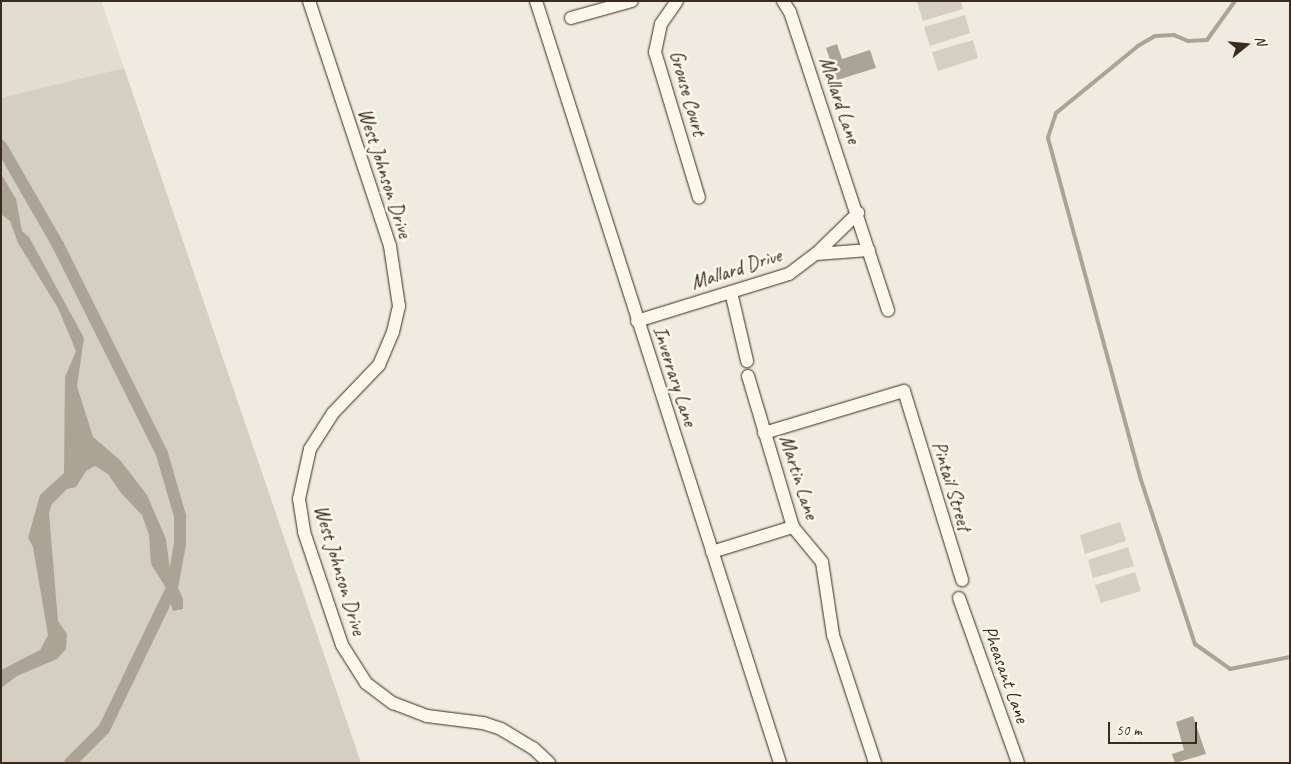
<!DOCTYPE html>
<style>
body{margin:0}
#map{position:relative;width:1291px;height:764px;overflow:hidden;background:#f0ebe0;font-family:Caveat,sans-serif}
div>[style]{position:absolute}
.built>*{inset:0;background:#e2dcd1}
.green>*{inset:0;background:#d5cec3}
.water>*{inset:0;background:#aca397}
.stream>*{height:4px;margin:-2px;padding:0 2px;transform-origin:2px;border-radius:2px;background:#aca397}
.canal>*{height:12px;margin:-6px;padding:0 6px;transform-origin:6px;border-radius:6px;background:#aca397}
.roads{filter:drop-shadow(0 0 1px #3b2a1e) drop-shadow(0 0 1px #3b2a1e)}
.minor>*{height:12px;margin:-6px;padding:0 6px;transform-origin:6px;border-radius:6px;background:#fbf7ec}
span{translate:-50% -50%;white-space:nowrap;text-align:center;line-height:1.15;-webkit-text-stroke:5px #fbf7ec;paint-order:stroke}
.street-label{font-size:20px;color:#3b2a1e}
.frame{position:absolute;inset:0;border:2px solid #3b2a1e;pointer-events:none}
.north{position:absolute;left:1221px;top:20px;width:50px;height:50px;-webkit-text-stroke:4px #fbf7ec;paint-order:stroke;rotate:73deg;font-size:14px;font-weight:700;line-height:20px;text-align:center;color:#3b2a1e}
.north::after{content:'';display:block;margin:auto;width:18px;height:22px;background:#3b2a1e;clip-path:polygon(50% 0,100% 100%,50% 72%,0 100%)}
.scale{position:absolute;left:1108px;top:722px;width:89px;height:22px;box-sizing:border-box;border:2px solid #3b2a1e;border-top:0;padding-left:6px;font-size:15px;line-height:18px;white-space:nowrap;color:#3b2a1e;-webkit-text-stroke:4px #fbf7ec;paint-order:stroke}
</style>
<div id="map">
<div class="built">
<i style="clip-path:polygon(1px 1px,101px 1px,124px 68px,1px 98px)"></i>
</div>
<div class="green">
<i style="clip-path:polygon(961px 1px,963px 9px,923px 21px,917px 2px)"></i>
<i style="clip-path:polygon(965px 15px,970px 33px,930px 46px,924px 27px)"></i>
<i style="clip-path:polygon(973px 40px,978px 58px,938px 71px,932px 52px)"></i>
<i style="clip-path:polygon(124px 68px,361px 763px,1px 763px,1px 98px)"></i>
<i style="clip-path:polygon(1120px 522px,1126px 541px,1085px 554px,1080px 535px)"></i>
<i style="clip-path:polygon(1128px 547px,1134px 566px,1093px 578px,1088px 560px)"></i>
<i style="clip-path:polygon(1135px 572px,1141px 591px,1101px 603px,1095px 585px)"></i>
</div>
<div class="water">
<i style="clip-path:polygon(837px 44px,842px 59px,870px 50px,876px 68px,837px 80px,826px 48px)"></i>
<i style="clip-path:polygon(1px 174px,16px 199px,22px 231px,29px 237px,84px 338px,77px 386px,93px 437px,120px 460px,147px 495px,166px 539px,170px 570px,183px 599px,183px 609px,173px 611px,166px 588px,151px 564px,149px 535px,142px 515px,121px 493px,108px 474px,95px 466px,86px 471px,76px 487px,67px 489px,52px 504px,49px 513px,58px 621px,67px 634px,66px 649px,57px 659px,17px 676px,1px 688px,1px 670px,40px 650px,48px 635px,33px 547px,28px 538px,40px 495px,64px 473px,65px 377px,76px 351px,58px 308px,18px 243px,10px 221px,1px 214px)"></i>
<i style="clip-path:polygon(1193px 716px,1206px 754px,1175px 763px,1172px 754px,1184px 750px,1176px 722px)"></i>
</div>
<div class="stream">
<i style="left:1235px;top:1px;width:48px;rotate:125.7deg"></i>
<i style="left:1207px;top:40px;width:19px;rotate:177deg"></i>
<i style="left:1188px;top:41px;width:15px;rotate:-157deg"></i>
<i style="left:1174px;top:35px;width:19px;rotate:177deg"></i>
<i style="left:1155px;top:36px;width:20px;rotate:150deg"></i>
<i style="left:1138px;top:46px;width:106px;rotate:140.7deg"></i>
<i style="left:1056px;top:113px;width:26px;rotate:108deg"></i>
<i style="left:1048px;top:138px;width:354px;rotate:74.8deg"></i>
<i style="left:1141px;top:480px;width:173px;rotate:71.8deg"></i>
<i style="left:1195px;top:644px;width:43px;rotate:35.5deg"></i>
<i style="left:1230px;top:669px;width:61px;rotate:-11.3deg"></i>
</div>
<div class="canal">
<i style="left:1px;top:146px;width:114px;rotate:60.1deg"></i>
<i style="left:58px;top:245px;width:233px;rotate:63.5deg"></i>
<i style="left:162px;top:454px;width:65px;rotate:73.8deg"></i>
<i style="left:180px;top:516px;width:28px;rotate:90deg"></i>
<i style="left:180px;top:544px;width:45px;rotate:100.3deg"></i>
<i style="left:172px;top:588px;width:157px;rotate:115.7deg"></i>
<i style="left:104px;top:729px;width:48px;rotate:135deg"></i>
</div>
<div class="roads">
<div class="minor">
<i style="left:309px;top:1px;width:258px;rotate:71.7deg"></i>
<i style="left:390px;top:246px;width:61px;rotate:81.5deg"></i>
<i style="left:399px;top:306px;width:27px;rotate:103deg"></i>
<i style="left:393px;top:332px;width:36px;rotate:113deg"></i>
<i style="left:379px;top:365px;width:66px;rotate:133.8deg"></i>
<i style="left:333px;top:413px;width:43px;rotate:122.6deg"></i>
<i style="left:310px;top:449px;width:51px;rotate:102.4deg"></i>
<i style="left:299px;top:499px;width:33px;rotate:81deg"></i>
<i style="left:304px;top:532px;width:119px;rotate:71.4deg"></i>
<i style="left:342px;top:645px;width:45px;rotate:57.7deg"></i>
<i style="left:366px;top:683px;width:34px;rotate:37deg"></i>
<i style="left:393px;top:703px;width:36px;rotate:21deg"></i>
<i style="left:427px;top:716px;width:56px;rotate:7.1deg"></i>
<i style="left:483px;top:723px;width:19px;rotate:18deg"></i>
<i style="left:501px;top:729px;width:37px;rotate:31deg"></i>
<i style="left:533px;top:748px;width:22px;rotate:43deg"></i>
<i style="left:536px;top:1px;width:800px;rotate:72.24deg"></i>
<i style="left:677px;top:1px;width:28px;rotate:125deg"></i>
<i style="left:661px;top:24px;width:29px;rotate:102deg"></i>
<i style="left:655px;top:52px;width:152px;rotate:73.2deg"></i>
<i style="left:783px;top:1px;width:13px;rotate:58deg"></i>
<i style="left:790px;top:12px;width:314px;rotate:71.8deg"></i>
<i style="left:571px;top:18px;width:63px;rotate:-15.6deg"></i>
<i style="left:816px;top:254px;width:53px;rotate:-4.3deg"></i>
<i style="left:731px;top:292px;width:71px;rotate:76.9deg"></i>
<i style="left:637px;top:321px;width:159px;rotate:-17.2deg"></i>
<i style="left:789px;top:274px;width:34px;rotate:-37deg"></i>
<i style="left:816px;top:254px;width:59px;rotate:-44.3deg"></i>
<i style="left:748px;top:376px;width:158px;rotate:73.4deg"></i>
<i style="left:793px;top:527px;width:45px;rotate:50.4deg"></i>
<i style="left:822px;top:562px;width:74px;rotate:81.4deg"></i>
<i style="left:833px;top:635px;width:135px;rotate:71.8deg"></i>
<i style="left:764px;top:433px;width:146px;rotate:-16.7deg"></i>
<i style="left:904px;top:391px;width:198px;rotate:72.9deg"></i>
<i style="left:712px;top:552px;width:85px;rotate:-17.2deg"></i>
<i style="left:959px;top:598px;width:175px;rotate:70.3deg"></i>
</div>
</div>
<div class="street-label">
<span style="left:688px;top:93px;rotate:74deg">Grouse Court</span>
<span style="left:840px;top:100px;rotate:71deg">Mallard Lane</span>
<span style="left:385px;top:173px;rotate:72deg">West Johnson Drive</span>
<span style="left:736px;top:269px;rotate:-18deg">Mallard Drive</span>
<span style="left:675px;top:376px;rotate:72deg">Inverrary Lane</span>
<span style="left:799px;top:477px;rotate:72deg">Martin Lane</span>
<span style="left:952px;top:486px;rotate:73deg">Pintail Street</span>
<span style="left:340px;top:570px;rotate:73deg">West Johnson Drive</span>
<span style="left:1006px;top:674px;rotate:70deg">Pheasant Lane</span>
</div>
<div class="frame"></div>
<div class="north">N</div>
<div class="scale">50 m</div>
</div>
